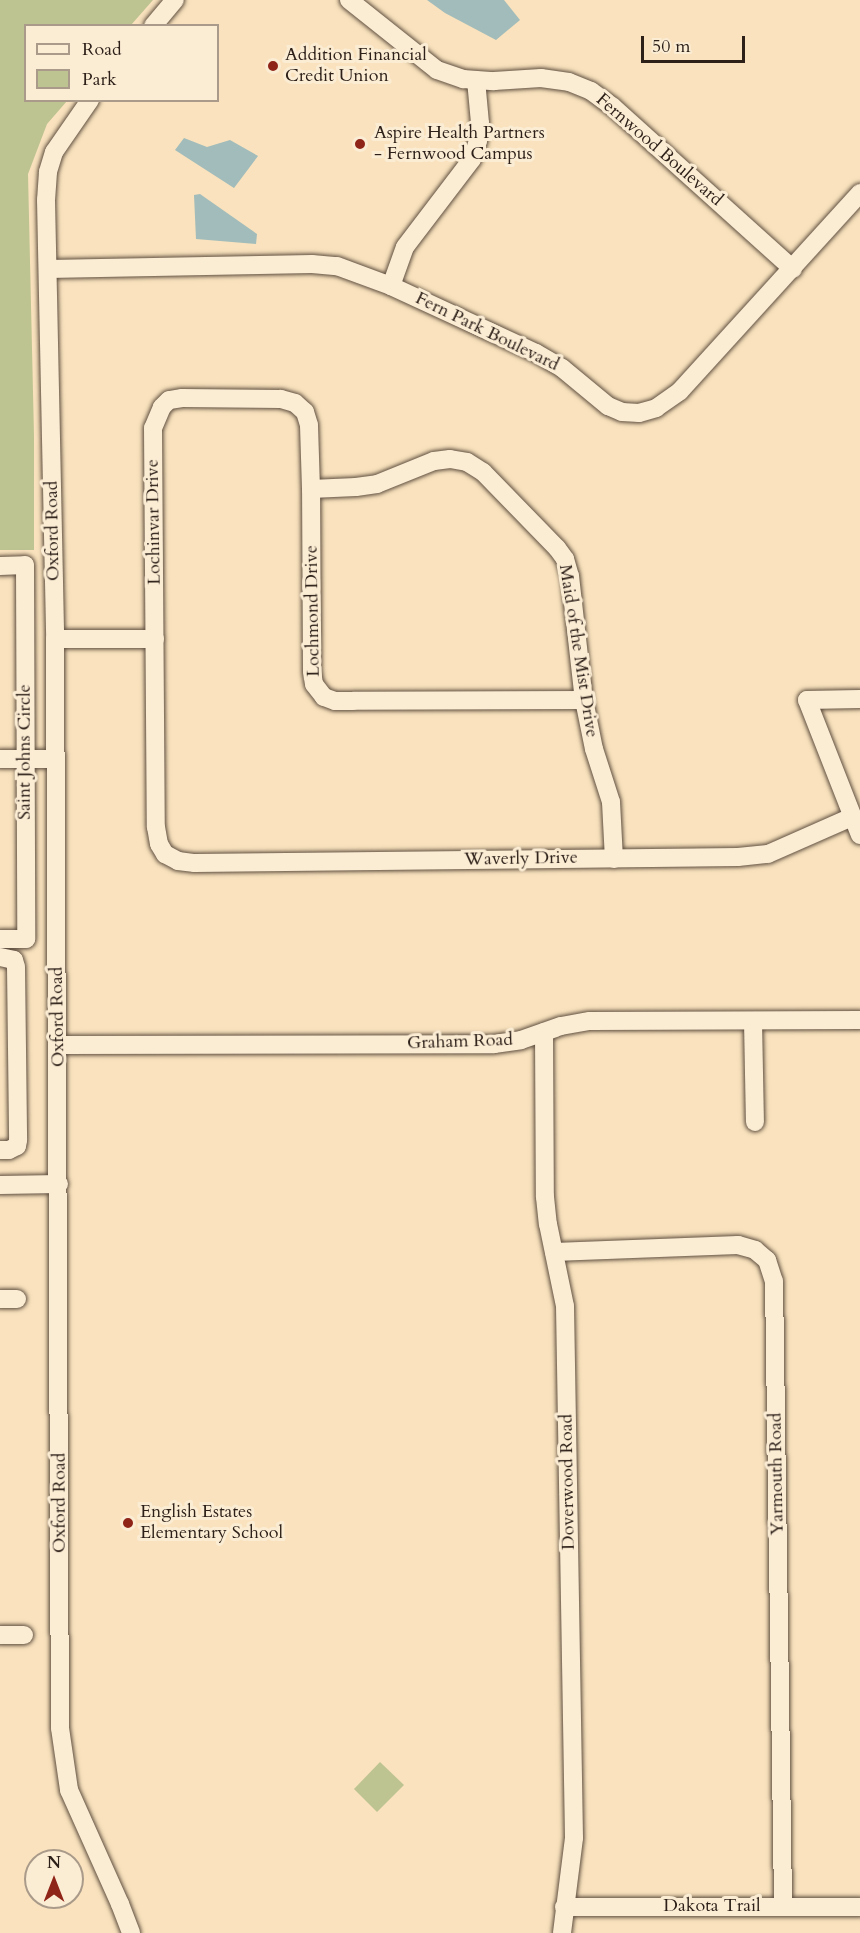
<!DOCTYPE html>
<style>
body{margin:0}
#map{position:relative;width:860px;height:1933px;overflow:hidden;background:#f9e2bd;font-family:Cardo,serif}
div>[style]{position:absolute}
.green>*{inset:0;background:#bdc391}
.water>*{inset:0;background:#a1bcba}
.roads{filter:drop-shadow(0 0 2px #605041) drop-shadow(0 0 2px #605041)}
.minor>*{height:18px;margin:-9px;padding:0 9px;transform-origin:9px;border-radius:9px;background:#fbecd4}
.dots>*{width:16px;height:16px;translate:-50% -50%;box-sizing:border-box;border:3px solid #fbecd4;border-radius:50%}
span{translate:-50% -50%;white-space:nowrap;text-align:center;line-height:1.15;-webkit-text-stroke:6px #fbecd4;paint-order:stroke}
.poi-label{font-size:18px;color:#2d2018}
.left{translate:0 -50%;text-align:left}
.street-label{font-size:18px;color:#2d2018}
.legend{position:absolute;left:24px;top:24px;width:195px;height:78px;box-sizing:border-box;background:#fbecd4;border:2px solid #a99a89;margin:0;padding:8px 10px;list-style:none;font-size:18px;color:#2d2018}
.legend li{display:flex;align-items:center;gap:12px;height:30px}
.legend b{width:30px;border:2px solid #a99a89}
.north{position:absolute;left:24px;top:1849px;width:60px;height:60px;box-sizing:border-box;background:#fbecd4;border:2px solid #a99a89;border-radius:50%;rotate:0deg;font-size:16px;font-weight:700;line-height:24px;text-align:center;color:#2d2018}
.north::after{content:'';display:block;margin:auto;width:21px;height:27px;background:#8f2418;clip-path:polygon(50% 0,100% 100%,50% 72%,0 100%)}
.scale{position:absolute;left:641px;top:36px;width:104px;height:27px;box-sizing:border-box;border:3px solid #2d2018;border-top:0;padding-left:8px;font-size:18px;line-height:21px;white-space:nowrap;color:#2d2018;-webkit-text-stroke:4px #fbecd4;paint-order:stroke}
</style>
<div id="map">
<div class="green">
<i style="clip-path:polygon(0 0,153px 0,131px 25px,26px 26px,26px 100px,67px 101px,47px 124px,28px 174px,34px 436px,34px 550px,0 550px)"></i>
<i style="clip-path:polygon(380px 1762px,404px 1785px,377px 1812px,354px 1789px)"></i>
</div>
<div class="water">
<i style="clip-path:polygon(427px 0,504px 0,520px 20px,496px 40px,445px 13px)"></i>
<i style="clip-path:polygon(184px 138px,207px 147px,230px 140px,258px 156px,234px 188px,175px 150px)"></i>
<i style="clip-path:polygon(200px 194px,257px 234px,256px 244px,196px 239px,194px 195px)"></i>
</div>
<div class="roads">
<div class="minor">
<i style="left:349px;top:0;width:112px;rotate:38.5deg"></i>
<i style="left:437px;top:70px;width:28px;rotate:19deg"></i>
<i style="left:463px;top:79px;width:31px;rotate:4deg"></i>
<i style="left:494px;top:81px;width:47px;rotate:-3.7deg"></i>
<i style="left:541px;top:78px;width:28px;rotate:8deg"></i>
<i style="left:569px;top:82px;width:24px;rotate:22deg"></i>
<i style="left:591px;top:91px;width:27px;rotate:36deg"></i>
<i style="left:613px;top:107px;width:242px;rotate:42deg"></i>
<i style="left:153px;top:26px;width:34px;rotate:-50deg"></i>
<i style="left:90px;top:100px;width:63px;rotate:124.7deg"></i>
<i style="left:54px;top:152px;width:21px;rotate:107deg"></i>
<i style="left:48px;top:172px;width:28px;rotate:94deg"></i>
<i style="left:46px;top:200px;width:439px;rotate:88.8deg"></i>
<i style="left:55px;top:639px;width:1089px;rotate:89.74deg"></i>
<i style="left:60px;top:1728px;width:63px;rotate:81.7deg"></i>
<i style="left:69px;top:1790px;width:125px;rotate:65.9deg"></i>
<i style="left:120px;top:1904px;width:31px;rotate:69deg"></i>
<i style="left:48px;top:269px;width:264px;rotate:-1.1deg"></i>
<i style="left:312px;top:264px;width:25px;rotate:5deg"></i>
<i style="left:337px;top:266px;width:58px;rotate:20.3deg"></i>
<i style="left:391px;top:286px;width:160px;rotate:24.8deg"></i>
<i style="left:536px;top:353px;width:30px;rotate:30deg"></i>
<i style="left:562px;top:368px;width:60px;rotate:39.6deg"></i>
<i style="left:608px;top:406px;width:15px;rotate:23deg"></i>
<i style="left:622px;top:412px;width:17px;rotate:3deg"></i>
<i style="left:639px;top:413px;width:18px;rotate:-16deg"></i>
<i style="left:656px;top:408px;width:29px;rotate:-35deg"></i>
<i style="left:680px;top:391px;width:268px;rotate:-47.7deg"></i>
<i style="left:391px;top:286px;width:41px;rotate:-70.3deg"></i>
<i style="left:405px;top:247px;width:111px;rotate:-52.7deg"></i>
<i style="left:472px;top:159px;width:19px;rotate:-72deg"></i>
<i style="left:478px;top:141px;width:18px;rotate:-84deg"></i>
<i style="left:480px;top:123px;width:43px;rotate:-95.3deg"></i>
<i style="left:311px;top:489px;width:45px;rotate:-2.5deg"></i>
<i style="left:356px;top:487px;width:21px;rotate:-8deg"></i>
<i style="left:377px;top:484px;width:61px;rotate:-22deg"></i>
<i style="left:434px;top:461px;width:16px;rotate:-7deg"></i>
<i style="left:450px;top:459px;width:17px;rotate:10deg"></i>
<i style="left:467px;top:462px;width:19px;rotate:32deg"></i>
<i style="left:483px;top:472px;width:106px;rotate:45.8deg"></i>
<i style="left:557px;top:548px;width:14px;rotate:54deg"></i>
<i style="left:565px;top:559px;width:18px;rotate:74deg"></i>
<i style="left:570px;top:576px;width:125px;rotate:83.6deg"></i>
<i style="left:584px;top:700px;width:50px;rotate:78.5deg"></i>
<i style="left:594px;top:749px;width:56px;rotate:72.2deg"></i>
<i style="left:611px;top:802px;width:57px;rotate:87deg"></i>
<i style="left:0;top:566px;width:25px;rotate:-2deg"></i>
<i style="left:25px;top:565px;width:374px;rotate:89.8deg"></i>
<i style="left:26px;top:939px;width:26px;rotate:180deg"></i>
<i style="left:55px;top:639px;width:100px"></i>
<i style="left:860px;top:699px;width:53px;rotate:178.9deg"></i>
<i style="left:807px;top:700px;width:145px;rotate:68.6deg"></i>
<i style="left:584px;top:700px;width:231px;rotate:179.8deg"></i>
<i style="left:353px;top:701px;width:18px;rotate:180deg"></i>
<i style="left:335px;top:701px;width:12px;rotate:-160deg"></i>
<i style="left:324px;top:697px;width:16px;rotate:-128deg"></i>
<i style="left:314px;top:684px;width:13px;rotate:-99deg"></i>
<i style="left:312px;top:671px;width:182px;rotate:-90.3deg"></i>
<i style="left:311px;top:489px;width:64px;rotate:-91.8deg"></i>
<i style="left:309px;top:425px;width:14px;rotate:-107deg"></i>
<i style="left:305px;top:412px;width:13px;rotate:-138deg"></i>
<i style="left:295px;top:403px;width:15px;rotate:-164deg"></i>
<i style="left:281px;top:399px;width:99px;rotate:-179.4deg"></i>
<i style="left:182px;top:398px;width:13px;rotate:171deg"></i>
<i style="left:169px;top:400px;width:10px;rotate:135deg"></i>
<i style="left:162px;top:407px;width:23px;rotate:113deg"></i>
<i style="left:153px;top:428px;width:399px;rotate:89.6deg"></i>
<i style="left:156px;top:827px;width:17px;rotate:80deg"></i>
<i style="left:159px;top:844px;width:12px;rotate:59deg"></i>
<i style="left:165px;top:854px;width:15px;rotate:28deg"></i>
<i style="left:178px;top:861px;width:17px;rotate:7deg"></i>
<i style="left:195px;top:863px;width:543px;rotate:-0.63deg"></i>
<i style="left:738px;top:857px;width:30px;rotate:-6deg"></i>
<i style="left:768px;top:854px;width:92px;rotate:-23.8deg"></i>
<i style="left:0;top:759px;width:56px"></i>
<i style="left:0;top:957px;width:14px;rotate:12deg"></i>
<i style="left:14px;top:960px;width:7px;rotate:74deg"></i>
<i style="left:16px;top:967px;width:173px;rotate:89.3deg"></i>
<i style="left:18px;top:1140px;width:6px;rotate:99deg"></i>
<i style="left:17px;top:1146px;width:9px;rotate:153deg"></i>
<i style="left:9px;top:1150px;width:9px;rotate:180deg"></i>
<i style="left:753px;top:1021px;width:101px;rotate:88.9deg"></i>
<i style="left:544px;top:1032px;width:165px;rotate:89.7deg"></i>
<i style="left:545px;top:1197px;width:27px;rotate:84deg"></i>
<i style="left:548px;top:1224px;width:84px;rotate:78.3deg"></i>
<i style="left:565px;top:1306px;width:532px;rotate:89.03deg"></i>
<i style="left:574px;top:1838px;width:96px;rotate:97.2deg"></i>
<i style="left:58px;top:1045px;width:436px;rotate:-0.1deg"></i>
<i style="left:494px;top:1044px;width:27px;rotate:-8deg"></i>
<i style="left:521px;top:1040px;width:42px;rotate:-19.3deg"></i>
<i style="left:561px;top:1026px;width:29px;rotate:-10deg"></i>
<i style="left:590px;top:1021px;width:270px;rotate:-0.2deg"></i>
<i style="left:0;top:1185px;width:59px;rotate:-1deg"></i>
<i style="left:554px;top:1252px;width:184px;rotate:-2.2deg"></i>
<i style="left:738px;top:1245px;width:18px;rotate:16deg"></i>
<i style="left:755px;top:1250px;width:16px;rotate:40deg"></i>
<i style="left:767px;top:1260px;width:22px;rotate:72deg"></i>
<i style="left:774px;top:1281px;width:625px;rotate:89.17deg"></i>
<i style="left:0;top:1299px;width:17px"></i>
<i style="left:0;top:1635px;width:24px"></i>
<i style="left:564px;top:1907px;width:296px"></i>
</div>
</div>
<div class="dots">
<i style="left:273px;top:66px;background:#8f2418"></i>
<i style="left:360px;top:144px;background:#8f2418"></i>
<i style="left:128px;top:1523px;background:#8f2418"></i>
</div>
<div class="poi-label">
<span class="left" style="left:285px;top:66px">Addition Financial<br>Credit Union</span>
<span class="left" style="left:374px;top:144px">Aspire Health Partners<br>- Fernwood Campus</span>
<span class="left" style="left:140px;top:1523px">English Estates<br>Elementary School</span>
</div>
<div class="street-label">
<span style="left:659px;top:150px;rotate:41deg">Fernwood Boulevard</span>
<span style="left:487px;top:332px;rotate:26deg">Fern Park Boulevard</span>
<span style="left:154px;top:522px;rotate:-91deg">Lochinvar Drive</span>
<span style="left:53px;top:531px;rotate:-91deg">Oxford Road</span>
<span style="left:313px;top:611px;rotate:-91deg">Lochmond Drive</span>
<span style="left:578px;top:651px;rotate:81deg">Maid of the Mist Drive</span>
<span style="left:25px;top:752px;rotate:-90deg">Saint Johns Circle</span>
<span style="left:521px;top:859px;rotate:-1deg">Waverly Drive</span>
<span style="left:58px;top:1017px;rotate:-91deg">Oxford Road</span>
<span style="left:460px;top:1042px;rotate:-2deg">Graham Road</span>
<span style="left:777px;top:1474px;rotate:-91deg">Yarmouth Road</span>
<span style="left:568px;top:1482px;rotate:-91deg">Doverwood Road</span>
<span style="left:60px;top:1503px;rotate:-90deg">Oxford Road</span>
<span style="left:712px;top:1906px">Dakota Trail</span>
</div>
<ul class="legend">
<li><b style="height:8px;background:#fbecd4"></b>Road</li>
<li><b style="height:16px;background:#bdc391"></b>Park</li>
</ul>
<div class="north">N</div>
<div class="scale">50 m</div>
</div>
